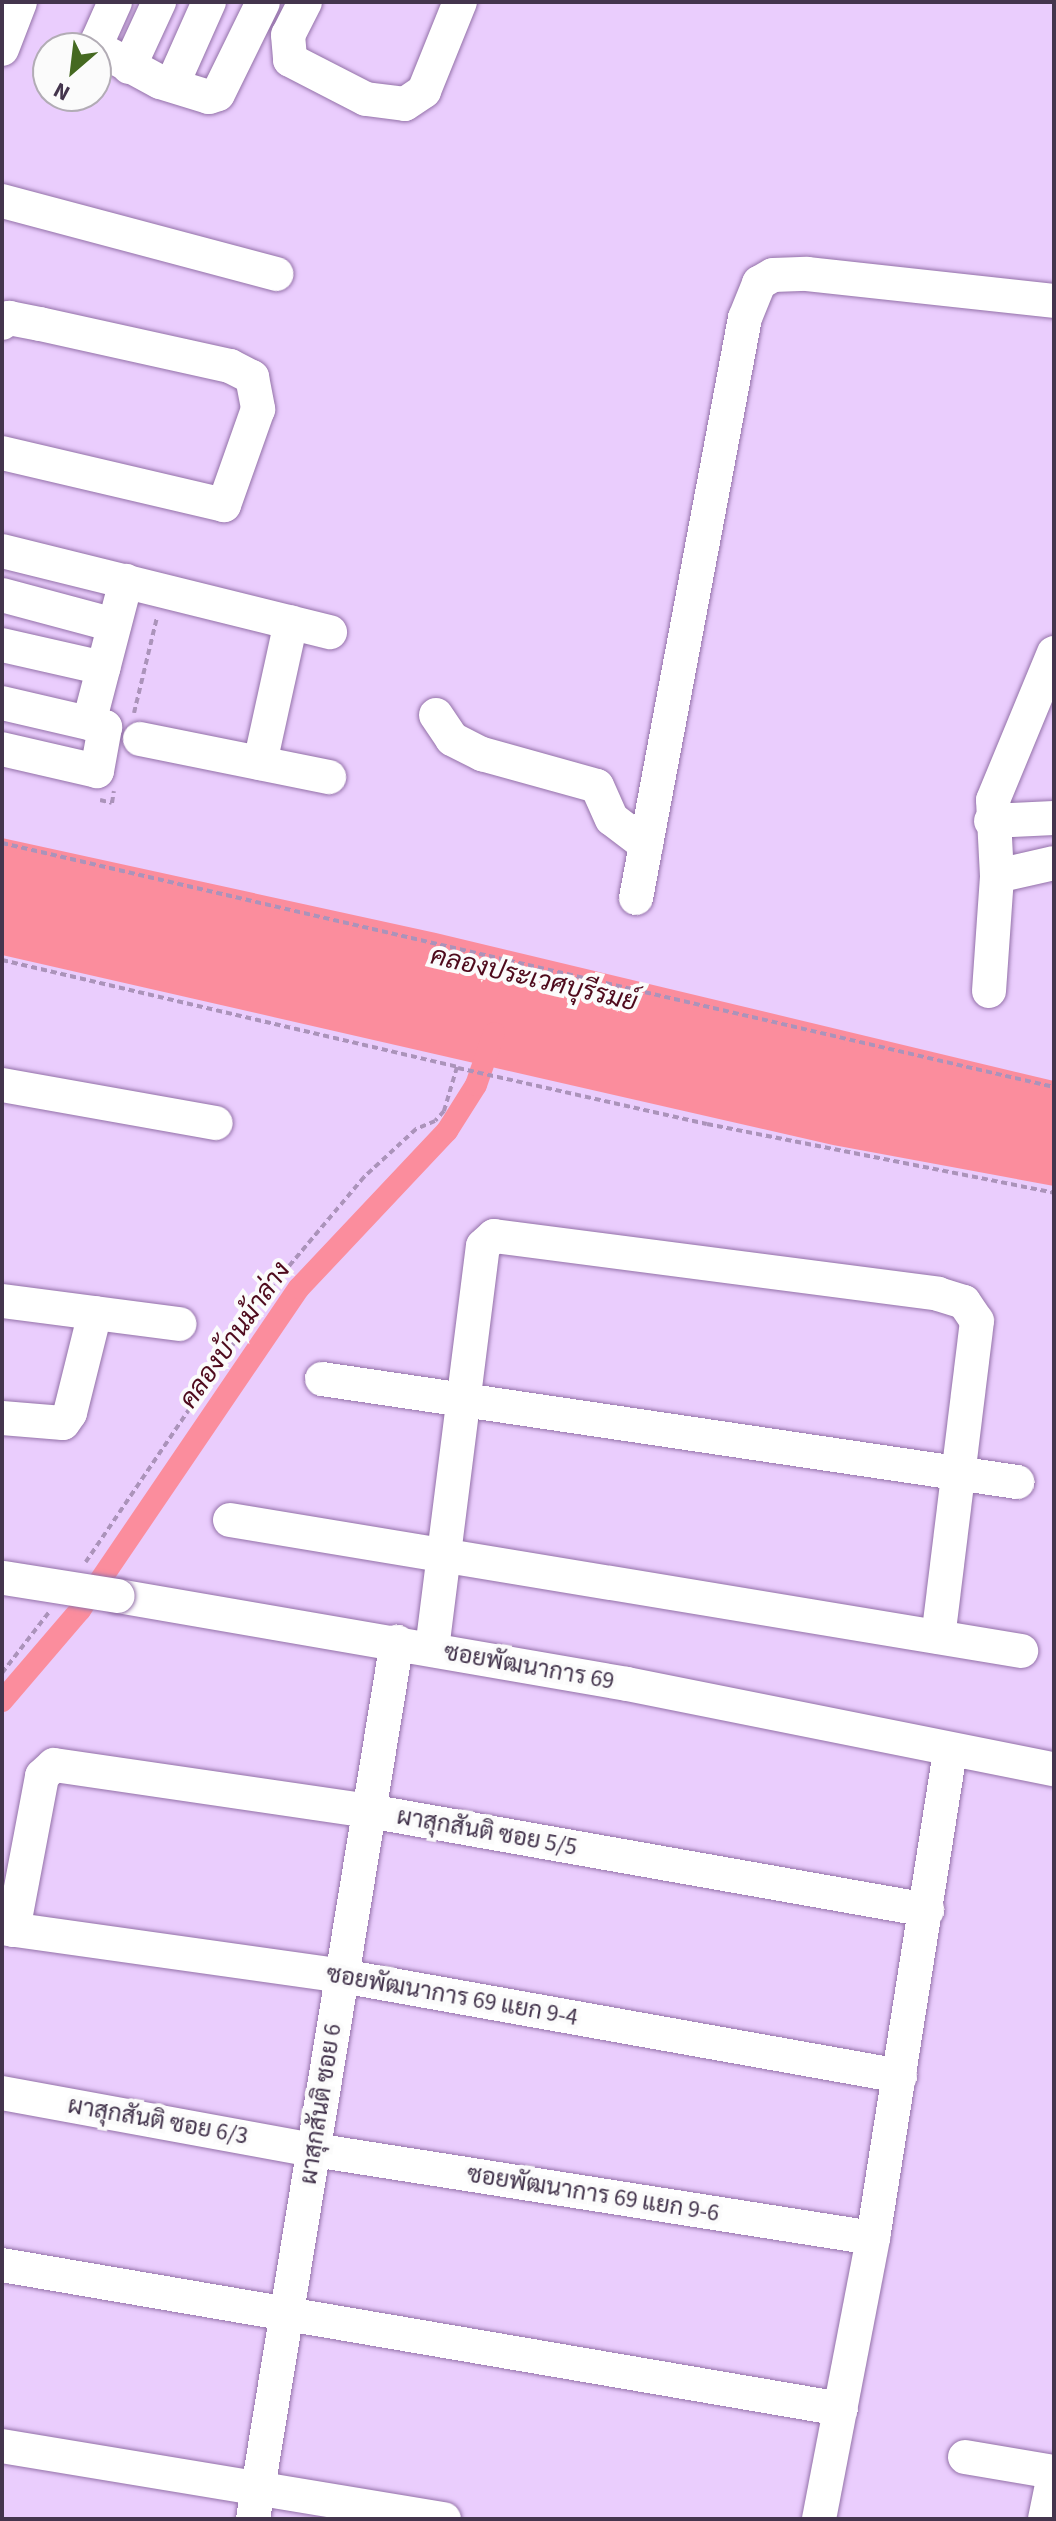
<!DOCTYPE html>
<meta charset="utf-8">
<style>
body{margin:0}
#map{position:relative;width:1056px;height:2521px;overflow:hidden;background:#eacdfd;font-family:"Source Sans 3",Sarabun,sans-serif}
div>[style]{position:absolute}
.water>*{inset:0;background:#fb8d9d}
.canal>*{height:22px;margin:-11px;padding:0 11px;transform-origin:11px;border-radius:11px;background:#fb8d9d}
.path>*{height:4px;margin-top:-2px;transform-origin:0;background:repeating-linear-gradient(90deg,#ab93ba 0 6px,transparent 0 10px)}
.roads{filter:drop-shadow(0 0 2px #9371a8) drop-shadow(0 0 2px #9371a8)}
.minor>*{height:34px;margin:-17px;padding:0 17px;transform-origin:17px;border-radius:17px;background:#fff}
.bridges{filter:drop-shadow(0 0 2px #9371a8) drop-shadow(0 0 2px #9371a8)}
.minor-bridge>*{height:34px;margin:-17px;padding:0 17px;transform-origin:17px;border-radius:17px;background:#fff}
span{translate:-50% -50%;white-space:nowrap;text-align:center;line-height:1.15;-webkit-text-stroke:8px #fbfbfb;paint-order:stroke}
.street-label{font-size:24px;color:#44354d}
.water-label{font-size:26px;color:#4e0a1c;font-style:italic}
.frame{position:absolute;inset:0;border:4px solid #44354d;pointer-events:none}
.north{position:absolute;left:32px;top:32px;width:80px;height:80px;box-sizing:border-box;background:#fbfbfb;border:2px solid #b2acb5;border-radius:50%;rotate:208deg;font-size:22px;font-weight:700;line-height:32px;text-align:center;color:#44354d}
.north::after{content:'';display:block;margin:auto;width:28px;height:36px;background:#456921;clip-path:polygon(50% 0,100% 100%,50% 72%,0 100%)}
</style>
<div id="map">
<div class="water">
<i style="clip-path:polygon(2px 838px,436px 933px,1054px 1081px,1054px 1186px,833px 1145px,2px 955px)"></i>
</div>
<div class="canal">
<i style="left:2px;top:1701px;width:120px;rotate:-49.4deg"></i>
<i style="left:80px;top:1610px;width:389px;rotate:-55.8deg"></i>
<i style="left:299px;top:1288px;width:216px;rotate:-46.7deg"></i>
<i style="left:447px;top:1131px;width:54px;rotate:-57.8deg"></i>
<i style="left:476px;top:1085px;width:55px;rotate:-70.9deg"></i>
</div>
<div class="path">
<i style="left:134px;top:713px;width:99px;rotate:-76.5deg"></i>
<i style="left:100px;top:800px;width:12px;rotate:14deg"></i>
<i style="left:112px;top:803px;width:12px;rotate:-81deg"></i>
<i style="left:2px;top:843px;width:1080px;rotate:13.06deg"></i>
<i style="left:2px;top:960px;width:467px;rotate:13.2deg"></i>
<i style="left:457px;top:1067px;width:46px;rotate:106.5deg"></i>
<i style="left:444px;top:1111px;width:13px;rotate:132deg"></i>
<i style="left:435px;top:1121px;width:21px;rotate:157deg"></i>
<i style="left:416px;top:1129px;width:71px;rotate:137.3deg"></i>
<i style="left:364px;top:1177px;width:140px;rotate:130.1deg"></i>
<i style="left:274px;top:1284px;width:336px;rotate:124.1deg"></i>
<i style="left:458px;top:1068px;width:255px;rotate:12.7deg"></i>
<i style="left:707px;top:1124px;width:354px;rotate:11.2deg"></i>
<i style="left:2px;top:1673px;width:78px;rotate:-52.3deg"></i>
</div>
<div class="roads">
<div class="minor">
<i style="left:115px;top:2px;width:42px;rotate:114.1deg"></i>
<i style="left:98px;top:40px;width:10px;rotate:73deg"></i>
<i style="left:101px;top:50px;width:67px;rotate:28.5deg"></i>
<i style="left:160px;top:82px;width:51px;rotate:17deg"></i>
<i style="left:209px;top:97px;width:9px;rotate:-18deg"></i>
<i style="left:218px;top:94px;width:102px;rotate:-63.9deg"></i>
<i style="left:305px;top:2px;width:37px;rotate:117deg"></i>
<i style="left:288px;top:35px;width:25px;rotate:85deg"></i>
<i style="left:290px;top:60px;width:85px;rotate:27.2deg"></i>
<i style="left:366px;top:99px;width:39px;rotate:7deg"></i>
<i style="left:405px;top:104px;width:23px;rotate:-34deg"></i>
<i style="left:424px;top:91px;width:96px;rotate:-68deg"></i>
<i style="left:2px;top:49px;width:50px;rotate:-69deg"></i>
<i style="left:129px;top:67px;width:72px;rotate:-65.2deg"></i>
<i style="left:172px;top:85px;width:91px;rotate:-66deg"></i>
<i style="left:2px;top:201px;width:284px;rotate:14.9deg"></i>
<i style="left:2px;top:323px;width:9px;rotate:-36deg"></i>
<i style="left:9px;top:318px;width:32px;rotate:11deg"></i>
<i style="left:40px;top:324px;width:195px;rotate:12.5deg"></i>
<i style="left:230px;top:366px;width:25px;rotate:27deg"></i>
<i style="left:252px;top:377px;width:33px;rotate:79deg"></i>
<i style="left:258px;top:409px;width:102px;rotate:109.5deg"></i>
<i style="left:224px;top:505px;width:228px;rotate:-166.8deg"></i>
<i style="left:2px;top:551px;width:338px;rotate:13.9deg"></i>
<i style="left:2px;top:595px;width:116px;rotate:15deg"></i>
<i style="left:2px;top:645px;width:104px;rotate:12.8deg"></i>
<i style="left:2px;top:703px;width:106px;rotate:13.1deg"></i>
<i style="left:105px;top:727px;width:45px;rotate:100.3deg"></i>
<i style="left:97px;top:771px;width:98px;rotate:-167deg"></i>
<i style="left:436px;top:715px;width:29px;rotate:56deg"></i>
<i style="left:452px;top:739px;width:34px;rotate:27deg"></i>
<i style="left:482px;top:754px;width:119px;rotate:15.5deg"></i>
<i style="left:597px;top:786px;width:36px;rotate:66deg"></i>
<i style="left:612px;top:819px;width:43px;rotate:37.4deg"></i>
<i style="left:89px;top:723px;width:147px;rotate:-75.4deg"></i>
<i style="left:140px;top:739px;width:193px;rotate:11.4deg"></i>
<i style="left:260px;top:763px;width:144px;rotate:-77.6deg"></i>
<i style="left:991px;top:821px;width:63px;rotate:-2.7deg"></i>
<i style="left:997px;top:876px;width:58px;rotate:-12.8deg"></i>
<i style="left:636px;top:898px;width:590px;rotate:-79.36deg"></i>
<i style="left:745px;top:318px;width:38px;rotate:-68deg"></i>
<i style="left:759px;top:283px;width:16px;rotate:-30deg"></i>
<i style="left:773px;top:275px;width:34px;rotate:-2deg"></i>
<i style="left:807px;top:274px;width:248px;rotate:6.2deg"></i>
<i style="left:989px;top:991px;width:115px;rotate:-86deg"></i>
<i style="left:997px;top:876px;width:76px;rotate:-93deg"></i>
<i style="left:993px;top:800px;width:159px;rotate:-67.5deg"></i>
<i style="left:2px;top:1085px;width:217px;rotate:10.1deg"></i>
<i style="left:2px;top:1301px;width:179px;rotate:7.4deg"></i>
<i style="left:322px;top:1379px;width:703px;rotate:8.43deg"></i>
<i style="left:2px;top:1418px;width:61px;rotate:4.7deg"></i>
<i style="left:63px;top:1423px;width:12px;rotate:-55deg"></i>
<i style="left:70px;top:1413px;width:103px;rotate:-76deg"></i>
<i style="left:230px;top:1520px;width:802px;rotate:9.4deg"></i>
<i style="left:118px;top:1596px;width:517px;rotate:9.81deg"></i>
<i style="left:627px;top:1684px;width:435px;rotate:11.3deg"></i>
<i style="left:432px;top:1649px;width:406px;rotate:-82.8deg"></i>
<i style="left:483px;top:1246px;width:15px;rotate:-42deg"></i>
<i style="left:494px;top:1236px;width:448px;rotate:7.4deg"></i>
<i style="left:938px;top:1294px;width:27px;rotate:17deg"></i>
<i style="left:964px;top:1302px;width:23px;rotate:56deg"></i>
<i style="left:977px;top:1321px;width:318px;rotate:97deg"></i>
<i style="left:2px;top:1928px;width:343px;rotate:8deg"></i>
<i style="left:342px;top:1976px;width:567px;rotate:10.16deg"></i>
<i style="left:13px;top:1930px;width:157px;rotate:-79.3deg"></i>
<i style="left:42px;top:1776px;width:16px;rotate:-43deg"></i>
<i style="left:54px;top:1765px;width:318px;rotate:8.3deg"></i>
<i style="left:369px;top:1811px;width:567px;rotate:10.06deg"></i>
<i style="left:2px;top:2093px;width:317px;rotate:10.4deg"></i>
<i style="left:314px;top:2150px;width:566px;rotate:8.95deg"></i>
<i style="left:2px;top:2265px;width:851px;rotate:9.74deg"></i>
<i style="left:2px;top:2446px;width:448px;rotate:9.4deg"></i>
<i style="left:965px;top:2457px;width:90px;rotate:9.6deg"></i>
<i style="left:253px;top:2519px;width:889px;rotate:-80.68deg"></i>
<i style="left:819px;top:2519px;width:286px;rotate:-79.1deg"></i>
<i style="left:873px;top:2238px;width:492px;rotate:-81deg"></i>
<i style="left:1045px;top:2519px;width:45px;rotate:-78.4deg"></i>
</div>
</div>
<div class="bridges">
<div class="minor-bridge">
<i style="left:4px;top:1578px;width:115px;rotate:9deg"></i>
</div>
</div>
<div class="street-label">
<span style="left:529px;top:1667px;rotate:10deg">ซอยพัฒนาการ 69</span>
<span style="left:487px;top:1832px;rotate:10deg">ผาสุกสันติ ซอย 5/5</span>
<span style="left:452px;top:1996px;rotate:10deg">ซอยพัฒนาการ 69 แยก 9-4</span>
<span style="left:321px;top:2104px;rotate:-81deg">ผาสุกสันติ ซอย 6</span>
<span style="left:158px;top:2121px;rotate:10deg">ผาสุกสันติ ซอย 6/3</span>
<span style="left:593px;top:2194px;rotate:9deg">ซอยพัฒนาการ 69 แยก 9-6</span>
</div>
<div class="water-label">
<span style="left:534px;top:979px;rotate:13deg">คลองประเวศบุรีรมย์</span>
<span style="left:235px;top:1335px;rotate:-55deg">คลองบ้านม้าล่าง</span>
</div>
<div class="frame"></div>
<div class="north">N</div>
</div>
